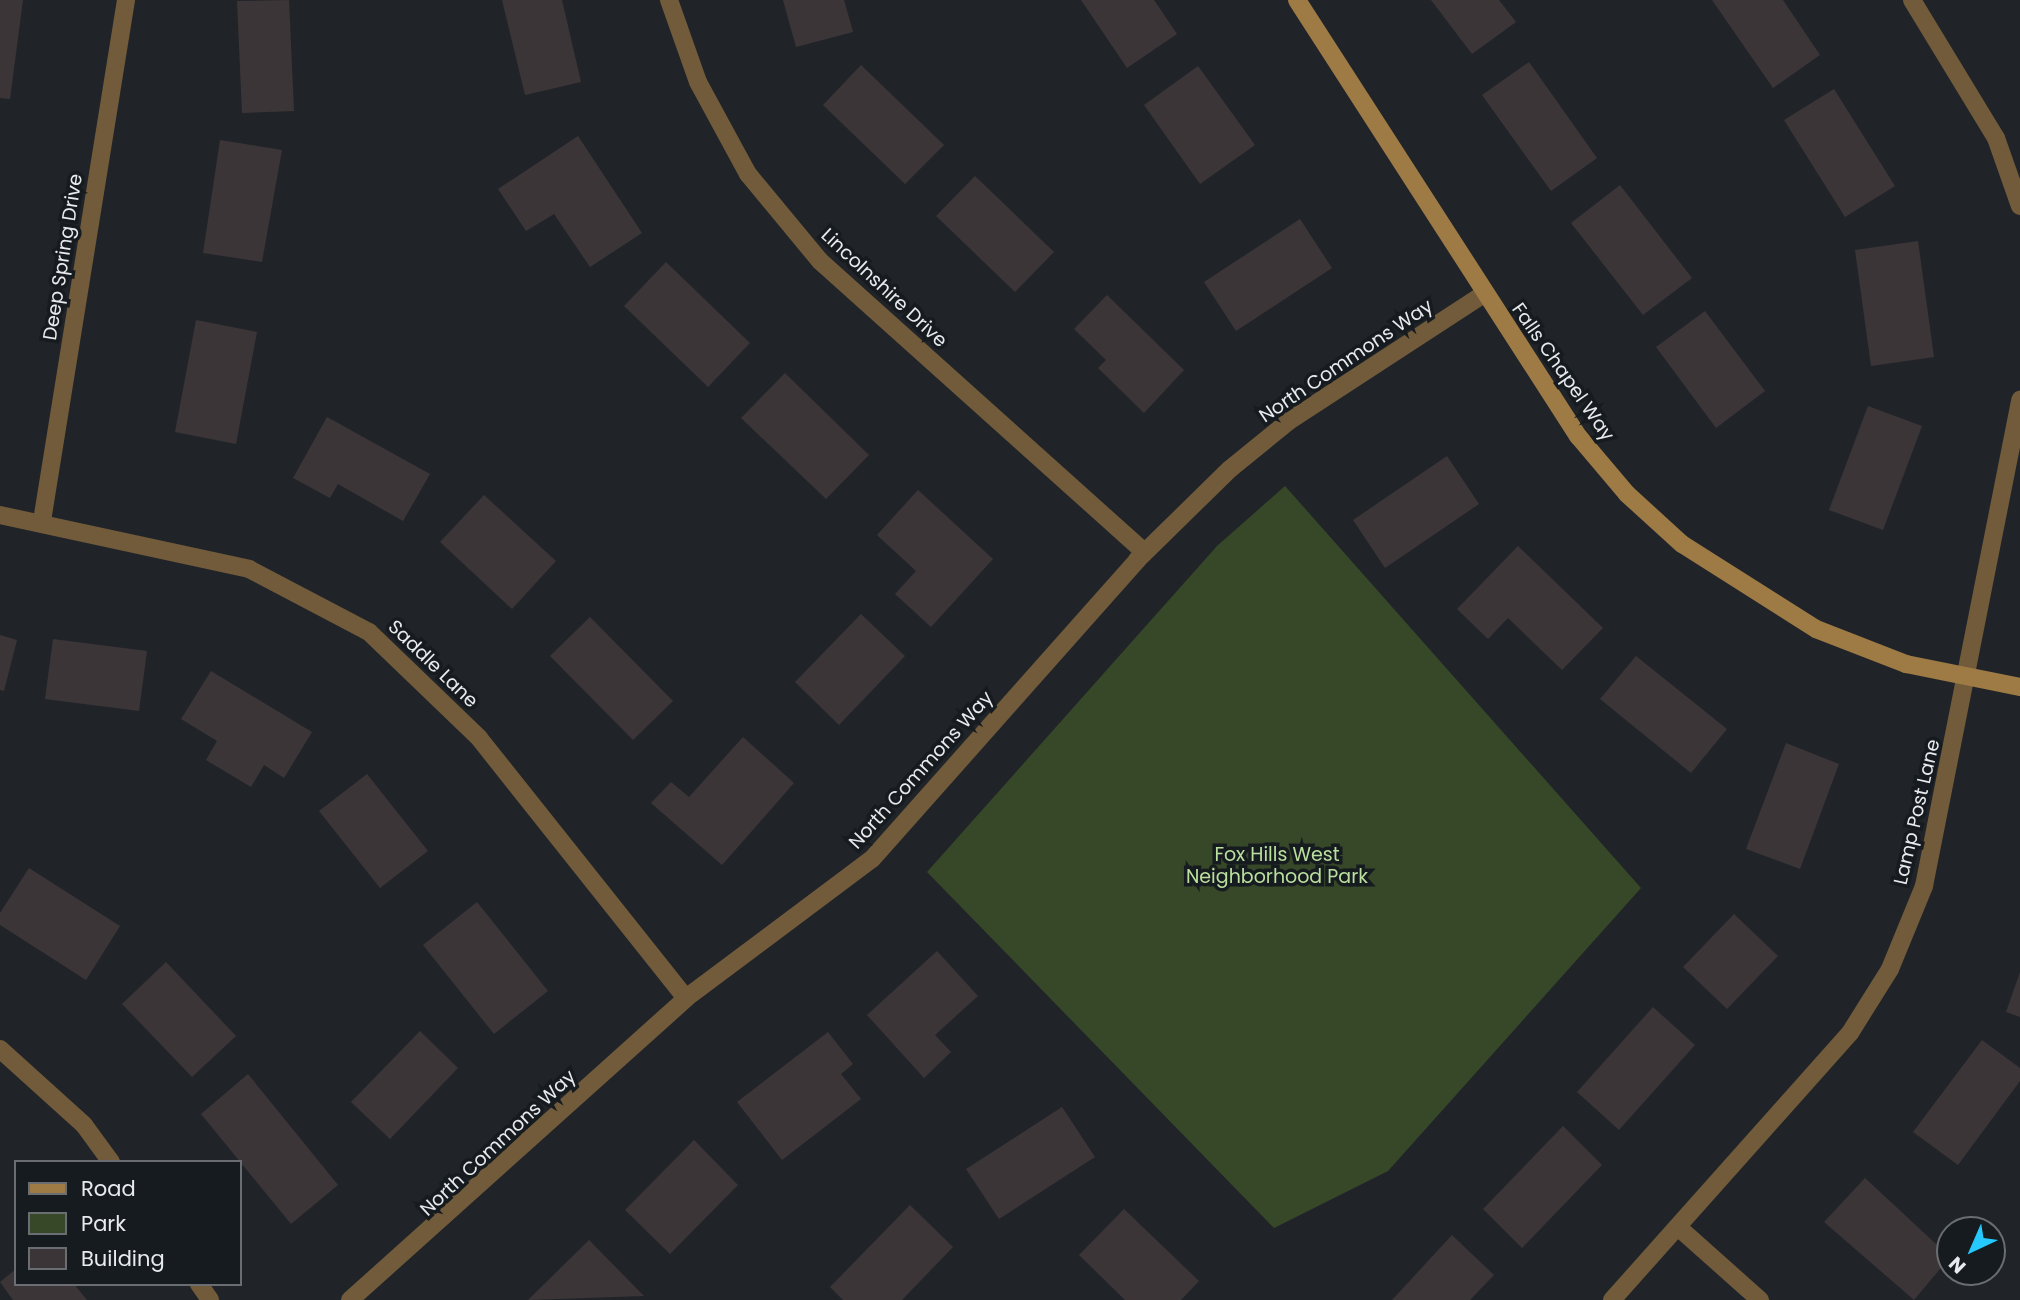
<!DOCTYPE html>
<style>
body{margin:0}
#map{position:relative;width:2020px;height:1300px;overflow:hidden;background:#202429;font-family:Poppins,sans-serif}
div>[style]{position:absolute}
.green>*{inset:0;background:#374829}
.building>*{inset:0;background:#3c3537}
.street>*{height:18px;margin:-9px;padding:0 9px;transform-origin:9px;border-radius:9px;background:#715b3a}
.secondary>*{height:18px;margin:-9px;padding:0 9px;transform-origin:9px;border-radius:9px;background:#9e7a44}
span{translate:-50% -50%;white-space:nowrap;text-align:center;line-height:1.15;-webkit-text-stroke:7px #161b1f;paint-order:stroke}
.street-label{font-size:19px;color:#e8ebee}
.park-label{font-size:19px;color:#bbdf9e}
.legend{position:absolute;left:14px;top:1160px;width:228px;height:126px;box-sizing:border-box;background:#161b1f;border:2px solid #6a6e72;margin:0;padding:9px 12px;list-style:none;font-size:21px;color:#e8ebee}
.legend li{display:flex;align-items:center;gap:14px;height:35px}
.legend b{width:35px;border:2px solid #6a6e72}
.north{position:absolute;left:1936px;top:1216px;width:70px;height:70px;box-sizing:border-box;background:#161b1f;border:2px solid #6a6e72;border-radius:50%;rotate:224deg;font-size:19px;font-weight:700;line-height:28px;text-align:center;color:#e8ebee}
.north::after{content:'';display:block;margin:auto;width:24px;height:32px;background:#26c9fe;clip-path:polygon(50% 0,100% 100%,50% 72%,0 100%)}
</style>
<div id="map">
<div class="green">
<i style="clip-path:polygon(1285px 486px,1641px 888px,1388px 1171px,1274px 1228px,927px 872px,1217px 546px)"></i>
</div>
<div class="building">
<i style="clip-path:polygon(0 0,23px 0,10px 99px,0 98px)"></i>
<i style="clip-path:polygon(289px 0,294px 111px,242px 113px,237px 1px)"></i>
<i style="clip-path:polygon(502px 0,562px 0,581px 82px,525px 95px)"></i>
<i style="clip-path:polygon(783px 0,844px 0,853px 32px,796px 47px)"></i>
<i style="clip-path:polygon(1081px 0,1154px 0,1177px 34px,1127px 68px)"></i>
<i style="clip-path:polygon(1431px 0,1499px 0,1516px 22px,1472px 54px)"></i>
<i style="clip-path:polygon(1712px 0,1783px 0,1820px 55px,1773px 88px)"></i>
<i style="clip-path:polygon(1529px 62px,1597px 158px,1551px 191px,1482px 95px)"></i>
<i style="clip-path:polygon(861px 65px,944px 145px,905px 184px,823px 105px)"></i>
<i style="clip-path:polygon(1198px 66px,1255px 145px,1200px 184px,1144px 105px)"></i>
<i style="clip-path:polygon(1834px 89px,1895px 186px,1845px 217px,1784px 120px)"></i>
<i style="clip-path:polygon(578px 136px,642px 233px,590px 267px,554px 214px,526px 231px,498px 189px)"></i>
<i style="clip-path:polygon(220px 140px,282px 150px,262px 262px,203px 253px)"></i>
<i style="clip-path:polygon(975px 176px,1054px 252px,1015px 292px,936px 216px)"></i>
<i style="clip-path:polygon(1620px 185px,1692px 278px,1643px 315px,1571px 223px)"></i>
<i style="clip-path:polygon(1300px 219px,1332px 268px,1236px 331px,1204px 282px)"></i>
<i style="clip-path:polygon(1918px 241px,1934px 357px,1871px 366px,1855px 250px)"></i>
<i style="clip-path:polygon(666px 262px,750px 343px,708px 387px,624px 306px)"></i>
<i style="clip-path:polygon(1107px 295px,1184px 370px,1144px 413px,1098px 368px,1106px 360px,1074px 329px)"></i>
<i style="clip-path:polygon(1705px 311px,1765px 391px,1716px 428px,1656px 347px)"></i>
<i style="clip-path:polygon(196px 320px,257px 332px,236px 444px,175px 432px)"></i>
<i style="clip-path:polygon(785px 373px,869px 455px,826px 499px,741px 418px)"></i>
<i style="clip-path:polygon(1868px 406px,1922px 426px,1883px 530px,1829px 510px)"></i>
<i style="clip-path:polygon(327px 417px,430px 474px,403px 521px,338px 484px,330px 498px,293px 478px)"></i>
<i style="clip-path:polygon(1447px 456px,1479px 504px,1385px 568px,1353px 520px)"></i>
<i style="clip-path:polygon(918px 490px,993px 559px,931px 627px,895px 594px,916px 571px,877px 535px)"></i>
<i style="clip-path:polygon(484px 495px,556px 561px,512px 609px,440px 542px)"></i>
<i style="clip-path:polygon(1518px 546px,1603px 628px,1562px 670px,1508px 618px,1488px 639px,1457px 609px)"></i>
<i style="clip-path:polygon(861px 614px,905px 656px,839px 725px,795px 682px)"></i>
<i style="clip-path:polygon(590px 617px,673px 701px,633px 740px,550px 656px)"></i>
<i style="clip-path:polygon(0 635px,17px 640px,4px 691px,0 690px)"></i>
<i style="clip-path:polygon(53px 639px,147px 651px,139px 711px,45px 699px)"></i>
<i style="clip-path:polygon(1636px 656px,1727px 729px,1691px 773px,1600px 699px)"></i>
<i style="clip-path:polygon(211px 671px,312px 732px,284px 778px,264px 765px,251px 787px,206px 760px,217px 741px,181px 719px)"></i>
<i style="clip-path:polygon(743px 737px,794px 783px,722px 865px,651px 803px,671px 782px,689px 797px)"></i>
<i style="clip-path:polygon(1786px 743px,1839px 764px,1800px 869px,1746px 849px)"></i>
<i style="clip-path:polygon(367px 774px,428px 851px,380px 888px,319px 811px)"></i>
<i style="clip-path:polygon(29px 868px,120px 926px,86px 980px,0 925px,0 913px)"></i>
<i style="clip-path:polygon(477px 902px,548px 991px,494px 1034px,423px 945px)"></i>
<i style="clip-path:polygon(1734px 914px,1778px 956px,1727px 1009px,1683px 967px)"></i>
<i style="clip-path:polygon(937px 951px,978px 996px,935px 1035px,951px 1052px,924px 1078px,867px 1015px)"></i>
<i style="clip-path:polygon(166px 962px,236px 1036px,192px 1077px,122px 1004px)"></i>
<i style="clip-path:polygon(2020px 972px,2020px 1017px,2006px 1012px)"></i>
<i style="clip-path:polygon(1653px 1007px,1695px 1045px,1619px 1130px,1577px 1092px)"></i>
<i style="clip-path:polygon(420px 1031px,458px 1068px,390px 1139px,351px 1102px)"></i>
<i style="clip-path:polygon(828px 1032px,853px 1064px,841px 1074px,861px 1099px,782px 1160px,737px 1102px)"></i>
<i style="clip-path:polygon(1982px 1040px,2020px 1068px,2020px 1081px,1958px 1165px,1913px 1132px)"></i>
<i style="clip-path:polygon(248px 1074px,338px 1185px,291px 1224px,201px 1114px)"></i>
<i style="clip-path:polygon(1062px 1107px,1095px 1157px,999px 1219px,966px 1169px)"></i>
<i style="clip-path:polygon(1563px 1126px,1602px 1165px,1522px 1248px,1483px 1209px)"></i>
<i style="clip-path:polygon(694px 1140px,738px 1185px,670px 1254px,625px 1210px)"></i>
<i style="clip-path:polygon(1865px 1178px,1950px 1257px,1914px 1300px,1824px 1222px)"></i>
<i style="clip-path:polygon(910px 1205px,953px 1247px,902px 1300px,843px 1300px,830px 1287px)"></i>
<i style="clip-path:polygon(1124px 1209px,1199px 1281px,1181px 1300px,1125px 1300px,1079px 1255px)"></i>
<i style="clip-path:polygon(1452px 1235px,1494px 1275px,1470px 1300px,1392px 1300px)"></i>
<i style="clip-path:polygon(589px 1240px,644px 1296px,528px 1300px)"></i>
<i style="clip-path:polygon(16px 1269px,16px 1284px,74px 1284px,87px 1300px,13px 1300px,0 1282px)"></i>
</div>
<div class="street">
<i style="left:669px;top:0;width:87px;rotate:70.5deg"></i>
<i style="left:698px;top:82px;width:105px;rotate:61.5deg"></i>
<i style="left:748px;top:174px;width:113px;rotate:50.4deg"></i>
<i style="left:820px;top:261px;width:435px;rotate:41.9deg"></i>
<i style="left:1912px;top:0;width:162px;rotate:58.7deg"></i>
<i style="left:1996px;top:138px;width:72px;rotate:70.6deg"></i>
<i style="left:0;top:515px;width:255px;rotate:12.2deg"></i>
<i style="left:249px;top:569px;width:136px;rotate:27.7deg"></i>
<i style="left:369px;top:632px;width:153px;rotate:43.9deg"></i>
<i style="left:479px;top:738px;width:332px;rotate:51.5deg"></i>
<i style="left:42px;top:521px;width:528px;rotate:-80.84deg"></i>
<i style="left:0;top:1049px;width:113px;rotate:42.1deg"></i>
<i style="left:84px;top:1125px;width:46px;rotate:53.9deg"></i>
<i style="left:1678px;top:1227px;width:110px;rotate:41.7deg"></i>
<i style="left:199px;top:1284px;width:19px;rotate:55deg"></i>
<i style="left:350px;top:1300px;width:452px;rotate:-41.9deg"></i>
<i style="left:686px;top:998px;width:232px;rotate:-36.8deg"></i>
<i style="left:872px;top:859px;width:400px;rotate:-48.4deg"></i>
<i style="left:1137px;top:560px;width:130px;rotate:-44.4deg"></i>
<i style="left:1230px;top:469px;width:76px;rotate:-39.1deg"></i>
<i style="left:1289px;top:421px;width:233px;rotate:-33.1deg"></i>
<i style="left:1612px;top:1300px;width:358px;rotate:-48.3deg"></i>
<i style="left:1850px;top:1033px;width:75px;rotate:-58deg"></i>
<i style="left:1890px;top:969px;width:90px;rotate:-67.7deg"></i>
<i style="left:1924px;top:886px;width:496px;rotate:-78.8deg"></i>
</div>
<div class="secondary">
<i style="left:1297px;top:0;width:519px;rotate:57.2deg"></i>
<i style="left:1578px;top:436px;width:76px;rotate:49.8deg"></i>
<i style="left:1627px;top:494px;width:74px;rotate:42.3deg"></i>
<i style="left:1682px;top:544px;width:159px;rotate:32.4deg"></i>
<i style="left:1816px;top:629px;width:97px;rotate:21.3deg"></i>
<i style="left:1906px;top:664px;width:116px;rotate:11.4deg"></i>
</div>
<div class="street-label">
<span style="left:63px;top:257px;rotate:-81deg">Deep Spring Drive</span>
<span style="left:884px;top:288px;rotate:43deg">Lincolnshire Drive</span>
<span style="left:1346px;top:361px;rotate:-34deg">North Commons Way</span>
<span style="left:1563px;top:372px;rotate:55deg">Falls Chapel Way</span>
<span style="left:433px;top:664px;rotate:44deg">Saddle Lane</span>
<span style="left:921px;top:770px;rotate:-48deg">North Commons Way</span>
<span style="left:1917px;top:812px;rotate:-77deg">Lamp Post Lane</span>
<span style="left:498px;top:1143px;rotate:-43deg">North Commons Way</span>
</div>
<div class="park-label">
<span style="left:1277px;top:866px">Fox Hills West<br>Neighborhood Park</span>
</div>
<ul class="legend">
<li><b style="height:9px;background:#9e7a44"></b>Road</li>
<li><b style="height:19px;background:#374829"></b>Park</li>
<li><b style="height:19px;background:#3c3537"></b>Building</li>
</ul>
<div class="north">N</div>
</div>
